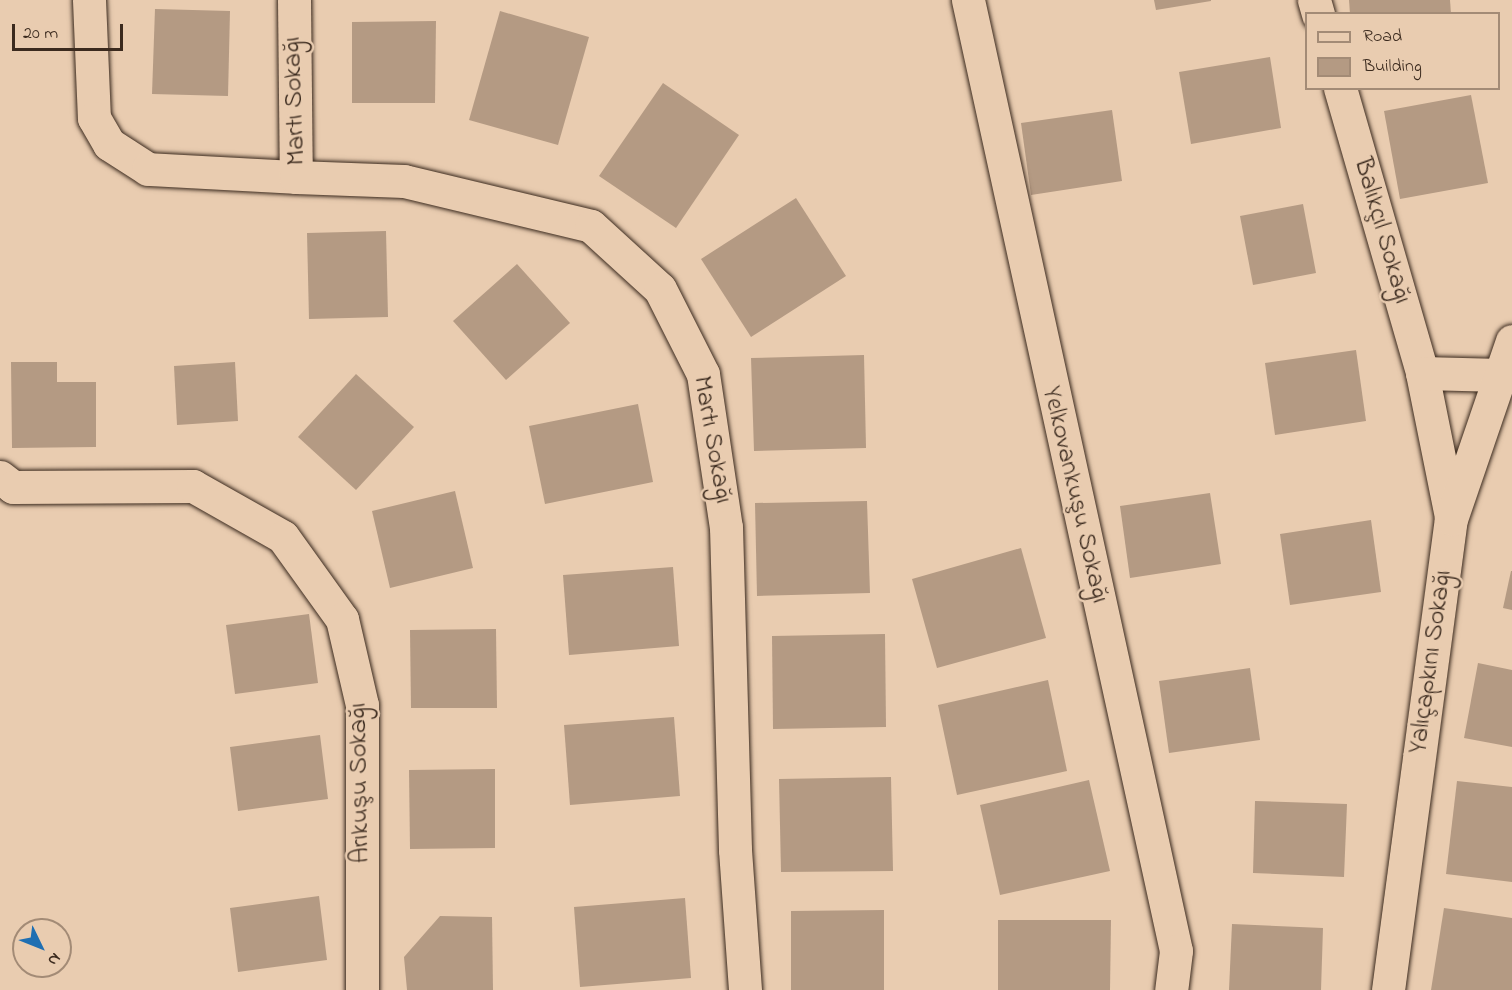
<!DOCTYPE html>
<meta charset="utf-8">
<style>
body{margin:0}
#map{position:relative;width:1512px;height:990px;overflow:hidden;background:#e9ccb0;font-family:"Indie Flower",sans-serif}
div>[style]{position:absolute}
.building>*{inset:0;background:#b49a83}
.roads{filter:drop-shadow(0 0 2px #3b2a1e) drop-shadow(0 0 2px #3b2a1e)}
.minor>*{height:33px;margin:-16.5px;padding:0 16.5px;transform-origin:16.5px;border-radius:16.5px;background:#e9ccb0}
span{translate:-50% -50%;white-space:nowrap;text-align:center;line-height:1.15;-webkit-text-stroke:5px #e9ccb0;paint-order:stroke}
.street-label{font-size:26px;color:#3b2a1e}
.legend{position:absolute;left:1305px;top:12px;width:195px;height:78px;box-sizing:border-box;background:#e9ccb0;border:2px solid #a38b76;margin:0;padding:8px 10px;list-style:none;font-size:18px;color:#3b2a1e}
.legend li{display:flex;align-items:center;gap:12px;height:30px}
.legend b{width:30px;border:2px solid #a38b76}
.north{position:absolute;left:12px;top:918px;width:60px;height:60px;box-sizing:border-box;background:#e9ccb0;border:2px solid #a38b76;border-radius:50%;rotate:133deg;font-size:16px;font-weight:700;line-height:24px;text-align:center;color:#3b2a1e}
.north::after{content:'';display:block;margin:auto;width:21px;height:27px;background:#1f6fb2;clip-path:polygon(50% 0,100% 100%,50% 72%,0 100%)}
.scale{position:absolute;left:12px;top:24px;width:111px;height:27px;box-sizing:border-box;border:3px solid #3b2a1e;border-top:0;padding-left:8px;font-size:18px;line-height:21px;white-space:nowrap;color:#3b2a1e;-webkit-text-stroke:4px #e9ccb0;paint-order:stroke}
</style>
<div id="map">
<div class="building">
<i style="clip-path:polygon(1154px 0,1211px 0,1211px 1px,1156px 10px)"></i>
<i style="clip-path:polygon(1349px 0,1450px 0,1451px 14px,1350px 14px)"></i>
<i style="clip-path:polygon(155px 9px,230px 11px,228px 96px,152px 94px)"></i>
<i style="clip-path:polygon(500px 11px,589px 37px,558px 145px,469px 120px)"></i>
<i style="clip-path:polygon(436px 21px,435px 103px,352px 103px,352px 22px)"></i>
<i style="clip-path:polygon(1270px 57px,1281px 128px,1191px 144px,1179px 72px)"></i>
<i style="clip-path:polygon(663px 83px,739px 135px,676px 228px,599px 176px)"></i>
<i style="clip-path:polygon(1471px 95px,1488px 183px,1400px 199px,1384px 111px)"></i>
<i style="clip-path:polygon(1112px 110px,1122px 181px,1031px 195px,1021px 123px)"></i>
<i style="clip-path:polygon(796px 198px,846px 276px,751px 337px,701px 259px)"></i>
<i style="clip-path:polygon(1303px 204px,1316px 273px,1253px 285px,1240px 216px)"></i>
<i style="clip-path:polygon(386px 231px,388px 317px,309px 319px,307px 233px)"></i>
<i style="clip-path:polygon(517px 264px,570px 323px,506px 380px,453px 321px)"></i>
<i style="clip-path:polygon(1356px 350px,1366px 421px,1275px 435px,1265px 363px)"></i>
<i style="clip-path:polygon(864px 355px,866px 448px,754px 451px,751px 358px)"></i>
<i style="clip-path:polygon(11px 362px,57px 362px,57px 382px,96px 382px,96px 447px,12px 448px)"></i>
<i style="clip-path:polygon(235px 362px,238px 421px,177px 425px,174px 366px)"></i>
<i style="clip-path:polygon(356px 374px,414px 427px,356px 490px,298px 437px)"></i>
<i style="clip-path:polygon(638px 404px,653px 482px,545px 504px,529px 426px)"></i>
<i style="clip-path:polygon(455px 491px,473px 568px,390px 588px,372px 511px)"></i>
<i style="clip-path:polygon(1210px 493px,1221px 564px,1130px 578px,1120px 506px)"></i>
<i style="clip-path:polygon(867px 501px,870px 593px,757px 596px,755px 503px)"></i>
<i style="clip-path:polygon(1371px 520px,1381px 592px,1290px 605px,1280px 534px)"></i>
<i style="clip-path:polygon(1021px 548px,1046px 638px,937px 668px,912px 579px)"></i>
<i style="clip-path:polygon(673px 567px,679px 646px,569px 655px,563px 575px)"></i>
<i style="clip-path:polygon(1511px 571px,1512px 571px,1512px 610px,1503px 608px)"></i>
<i style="clip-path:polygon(309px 614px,318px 683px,235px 694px,226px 625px)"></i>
<i style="clip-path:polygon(496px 629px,497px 708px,411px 708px,410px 630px)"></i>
<i style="clip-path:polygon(885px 634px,886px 727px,773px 729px,772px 636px)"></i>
<i style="clip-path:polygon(1478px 663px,1512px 670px,1512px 747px,1464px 738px)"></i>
<i style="clip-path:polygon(1250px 668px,1260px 740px,1169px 753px,1159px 681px)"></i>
<i style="clip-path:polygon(1048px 680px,1067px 771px,957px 795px,938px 705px)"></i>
<i style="clip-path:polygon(674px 717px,680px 796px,570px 805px,564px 725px)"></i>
<i style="clip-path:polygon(320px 735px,328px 799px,238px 811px,230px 747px)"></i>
<i style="clip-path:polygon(495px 769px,495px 848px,410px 849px,409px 770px)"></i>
<i style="clip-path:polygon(891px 777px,893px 871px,781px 872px,779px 779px)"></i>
<i style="clip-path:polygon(1089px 780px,1110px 871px,1000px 895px,980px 805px)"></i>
<i style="clip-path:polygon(1457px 781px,1512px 787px,1512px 882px,1446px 874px)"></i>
<i style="clip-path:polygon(1255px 801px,1347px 804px,1344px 877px,1253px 873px)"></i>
<i style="clip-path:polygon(319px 896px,327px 960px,238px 972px,230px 908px)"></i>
<i style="clip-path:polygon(685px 898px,691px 978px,580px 987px,574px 907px)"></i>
<i style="clip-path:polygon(1444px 908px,1512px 918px,1512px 990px,1431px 990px)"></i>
<i style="clip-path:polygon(884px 910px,884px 990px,791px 990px,791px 911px)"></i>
<i style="clip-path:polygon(440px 916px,492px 917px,493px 990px,407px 990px,404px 957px)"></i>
<i style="clip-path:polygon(998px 920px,1111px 920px,1110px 990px,998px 990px)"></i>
<i style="clip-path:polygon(1232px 924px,1323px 928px,1321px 990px,1229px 990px)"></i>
</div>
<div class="roads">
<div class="minor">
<i style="left:89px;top:0;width:118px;rotate:87.6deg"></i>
<i style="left:94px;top:118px;width:30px;rotate:60deg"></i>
<i style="left:109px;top:144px;width:46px;rotate:32.7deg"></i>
<i style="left:148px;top:169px;width:148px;rotate:3.1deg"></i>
<i style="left:294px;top:0;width:177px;rotate:89.4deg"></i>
<i style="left:296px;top:177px;width:108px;rotate:2.1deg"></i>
<i style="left:404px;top:181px;width:192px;rotate:13.5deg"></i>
<i style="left:591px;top:226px;width:93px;rotate:42.4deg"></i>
<i style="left:660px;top:289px;width:95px;rotate:63.2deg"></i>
<i style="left:703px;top:374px;width:155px;rotate:81.5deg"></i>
<i style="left:726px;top:527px;width:323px;rotate:88.4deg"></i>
<i style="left:735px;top:850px;width:140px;rotate:85.9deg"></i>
<i style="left:968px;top:0;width:973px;rotate:77.66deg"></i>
<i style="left:1176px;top:951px;width:39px;rotate:97deg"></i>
<i style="left:1314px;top:0;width:15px;rotate:74deg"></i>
<i style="left:1340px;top:88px;width:297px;rotate:73.9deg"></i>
<i style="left:1422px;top:373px;width:147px;rotate:78.6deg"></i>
<i style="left:1422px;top:373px;width:80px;rotate:1.4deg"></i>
<i style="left:0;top:477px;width:16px;rotate:38deg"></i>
<i style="left:13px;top:487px;width:180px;rotate:-0.3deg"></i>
<i style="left:193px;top:486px;width:103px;rotate:29.5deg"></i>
<i style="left:283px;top:537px;width:101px;rotate:54.3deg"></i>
<i style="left:342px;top:619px;width:88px;rotate:76.9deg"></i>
<i style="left:362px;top:705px;width:285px;rotate:90deg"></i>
<i style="left:1388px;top:990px;width:475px;rotate:-82.4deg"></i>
<i style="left:1451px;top:519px;width:188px;rotate:-71.1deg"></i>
</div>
</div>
<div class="street-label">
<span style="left:296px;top:101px;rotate:-92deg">Martı Sokağı</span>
<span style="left:1381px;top:231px;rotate:74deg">Balıkçıl Sokağı</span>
<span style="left:711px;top:440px;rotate:80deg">Martı Sokağı</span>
<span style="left:1074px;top:495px;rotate:77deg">Yelkovankuşu Sokağı</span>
<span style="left:1432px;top:662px;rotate:-82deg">Yalıçapkını Sokağı</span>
<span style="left:361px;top:783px;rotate:-91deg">Arıkuşu Sokağı</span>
</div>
<ul class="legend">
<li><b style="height:8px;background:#e9ccb0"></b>Road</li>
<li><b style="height:16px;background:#b49a83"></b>Building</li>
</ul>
<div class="north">N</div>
<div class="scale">20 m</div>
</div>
